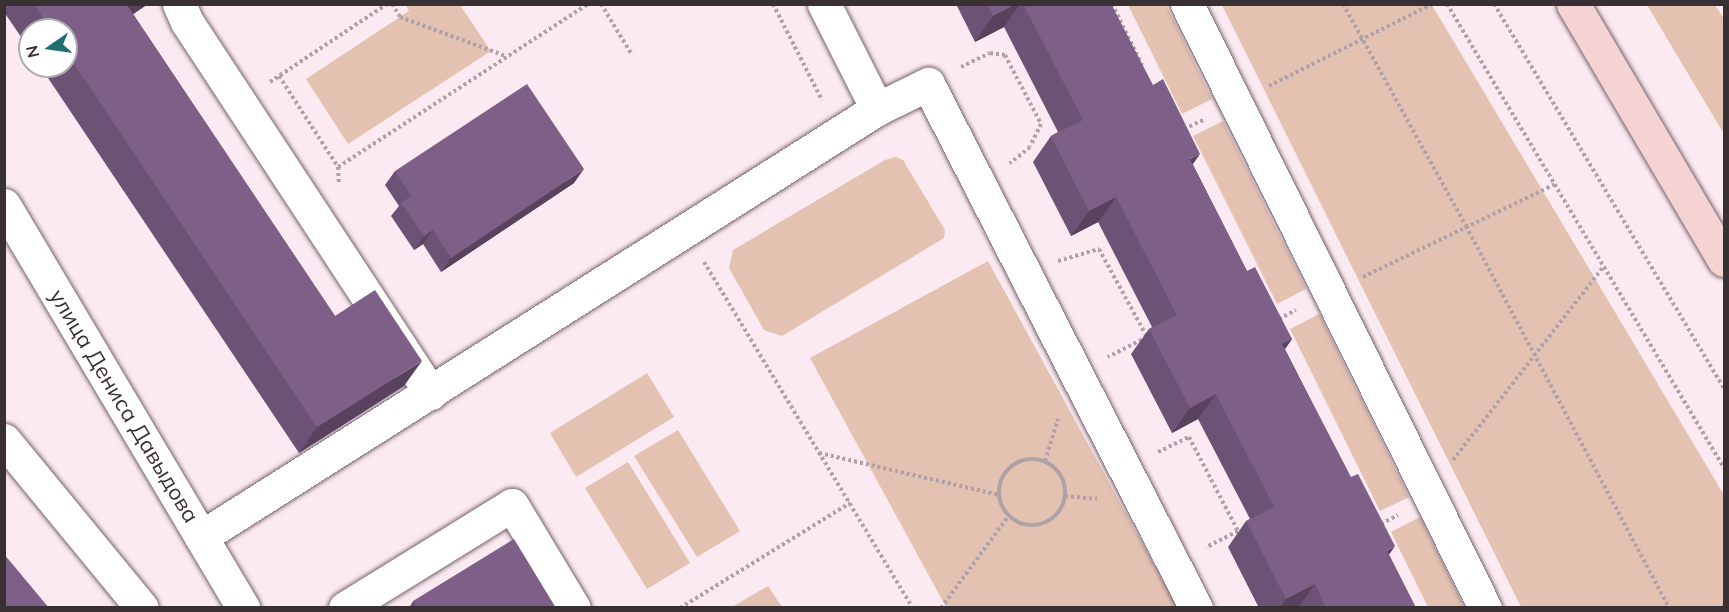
<!DOCTYPE html>
<meta charset="utf-8">
<style>
body{margin:0}
#map{position:relative;width:1729px;height:612px;overflow:hidden;background:#fceaf2;font-family:Mulish,sans-serif}
div>[style]{position:absolute}
.green>*{inset:0;background:#e3c2b2}
.path>*{height:4px;margin-top:-2px;transform-origin:0;background:repeating-linear-gradient(90deg,#afa1a7 0 3px,transparent 0 6px)}
.path>.ring{margin:-2px;padding:0;box-sizing:content-box;background:none;border:4px solid #afa1a7;border-radius:50%}
.roads{filter:drop-shadow(0 0 2px #76626b) drop-shadow(0 0 2px #76626b)}
.minor>*{height:33px;margin:-16.5px;padding:0 16.5px;transform-origin:16.5px;border-radius:16.5px;background:#fff}
.major>*{height:33px;margin:-16.5px;padding:0 16.5px;transform-origin:16.5px;border-radius:16.5px;background:#f5d3d3}
.wall>*{inset:0;background:#6c5274}
.shaded-wall>*{inset:0;background:#58425e}
.building>*{inset:0;background:#7e5f87}
span{translate:-50% -50%;white-space:nowrap;text-align:center;line-height:1.15;-webkit-text-stroke:6px #fff;paint-order:stroke}
.street-label{font-size:22px;color:#393034}
.frame{position:absolute;inset:0;border:6px solid #393034;pointer-events:none}
.north{position:absolute;left:18px;top:18px;width:60px;height:60px;box-sizing:border-box;background:#fff;border:2px solid #b0acae;border-radius:50%;rotate:257deg;font-size:16px;font-weight:700;line-height:24px;text-align:center;color:#393034}
.north::after{content:'';display:block;margin:auto;width:21px;height:27px;background:#226e72;clip-path:polygon(50% 0,100% 100%,50% 72%,0 100%)}
</style>
<div id="map">
<div class="green">
<i style="clip-path:polygon(406px 5px,460px 5px,491px 51px,348px 144px,306px 79px,409px 11px)"></i>
<i style="clip-path:polygon(1128px 5px,1166px 5px,1212px 99px,1182px 114px)"></i>
<i style="clip-path:polygon(1222px 5px,1432px 5px,1724px 495px,1724px 607px,1521px 607px)"></i>
<i style="clip-path:polygon(1647px 5px,1715px 5px,1724px 19px,1724px 134px)"></i>
<i style="clip-path:polygon(1223px 121px,1306px 289px,1277px 304px,1193px 136px)"></i>
<i style="clip-path:polygon(896px 157px,903px 160px,945px 230px,944px 238px,782px 336px,764px 330px,729px 268px,733px 250px,885px 160px)"></i>
<i style="clip-path:polygon(988px 261px,1177px 607px,946px 607px,810px 358px)"></i>
<i style="clip-path:polygon(1319px 314px,1409px 497px,1380px 511px,1290px 329px)"></i>
<i style="clip-path:polygon(647px 373px,674px 417px,576px 477px,550px 433px)"></i>
<i style="clip-path:polygon(678px 430px,740px 531px,697px 557px,634px 456px)"></i>
<i style="clip-path:polygon(628px 462px,690px 563px,647px 589px,585px 488px)"></i>
<i style="clip-path:polygon(1420px 517px,1464px 607px,1428px 607px,1391px 532px)"></i>
<i style="clip-path:polygon(768px 586px,782px 607px,732px 607px)"></i>
</div>
<div class="path">
<i style="left:392px;top:4px;width:15px;rotate:58deg"></i>
<i style="left:400px;top:17px;width:113px;rotate:20.2deg"></i>
<i style="left:601px;top:4px;width:60px;rotate:58.7deg"></i>
<i style="left:773px;top:4px;width:108px;rotate:63deg"></i>
<i style="left:1112px;top:4px;width:68px;rotate:63.8deg"></i>
<i style="left:1343px;top:4px;width:254px;rotate:61deg"></i>
<i style="left:1466px;top:226px;width:433px;rotate:62deg"></i>
<i style="left:1447px;top:4px;width:540px;rotate:59.16deg"></i>
<i style="left:1494px;top:4px;width:448px;rotate:59.1deg"></i>
<i style="left:961px;top:67px;width:32px;rotate:-26deg"></i>
<i style="left:990px;top:53px;width:15px;rotate:8deg"></i>
<i style="left:1005px;top:55px;width:78px;rotate:62.4deg"></i>
<i style="left:1041px;top:124px;width:25px;rotate:116deg"></i>
<i style="left:1030px;top:147px;width:26px;rotate:141deg"></i>
<i style="left:279px;top:76px;width:108px;rotate:57deg"></i>
<i style="left:338px;top:167px;width:17px;rotate:87deg"></i>
<i style="left:270px;top:82px;width:141px;rotate:-33.7deg"></i>
<i style="left:1269px;top:86px;width:182px;rotate:-26.7deg"></i>
<i style="left:1184px;top:129px;width:23px;rotate:-25deg"></i>
<i style="left:338px;top:167px;width:298px;rotate:-33.1deg"></i>
<i style="left:1058px;top:261px;width:43px;rotate:-16.3deg"></i>
<i style="left:1099px;top:249px;width:100px;rotate:61.4deg"></i>
<i style="left:1147px;top:337px;width:44px;rotate:152.9deg"></i>
<i style="left:704px;top:262px;width:404px;rotate:58.9deg"></i>
<i style="left:1363px;top:277px;width:213px;rotate:-25.8deg"></i>
<i style="left:1279px;top:319px;width:19px;rotate:-28deg"></i>
<i style="left:1158px;top:452px;width:34px;rotate:-26deg"></i>
<i style="left:1189px;top:437px;width:106px;rotate:62.5deg"></i>
<i style="left:1238px;top:531px;width:36px;rotate:153deg"></i>
<i style="left:819px;top:453px;width:185px;rotate:13.1deg"></i>
<i class="ring" style="left:999px;top:459px;width:62px;height:62px"></i>
<i style="left:1453px;top:460px;width:246px;rotate:-52.1deg"></i>
<i style="left:1045px;top:461px;width:44px;rotate:-72.8deg"></i>
<i style="left:1065px;top:496px;width:32px;rotate:5deg"></i>
<i style="left:1381px;top:524px;width:19px;rotate:-28deg"></i>
<i style="left:680px;top:608px;width:200px;rotate:-31.7deg"></i>
<i style="left:941px;top:608px;width:115px;rotate:-53.8deg"></i>
<i style="left:1717px;top:608px;width:8px;rotate:-23deg"></i>
</div>
<div class="roads">
<div class="minor">
<i style="left:179px;top:4px;width:20px;rotate:66deg"></i>
<i style="left:187px;top:22px;width:444px;rotate:56.7deg"></i>
<i style="left:824px;top:4px;width:118px;rotate:63.2deg"></i>
<i style="left:1187px;top:4px;width:674px;rotate:63.74deg"></i>
<i style="left:4px;top:205px;width:469px;rotate:59.3deg"></i>
<i style="left:4px;top:440px;width:217px;rotate:50.6deg"></i>
<i style="left:201px;top:537px;width:800px;rotate:-32.34deg"></i>
<i style="left:877px;top:109px;width:57px;rotate:-26.1deg"></i>
<i style="left:928px;top:84px;width:589px;rotate:62.91deg"></i>
<i style="left:345px;top:608px;width:196px;rotate:-31.7deg"></i>
<i style="left:512px;top:505px;width:120px;rotate:59deg"></i>
</div>
<div class="major">
<i style="left:1573px;top:4px;width:297px;rotate:59.5deg"></i>
</div>
</div>
<div class="wall">
<i style="clip-path:polygon(4px 4px,148px 4px,133px 14px,335px 316px,404px 386px,299px 453px,40px 66px,66px 66px,66px 30px,30px 30px,30px 50px,4px 12px)"></i>
<i style="clip-path:polygon(956px 4px,1111px 4px,1247px 271px,1292px 339px,1285px 349px,1416px 608px,1259px 608px,1228px 547px,1246px 521px,1250px 519px,1198px 419px,1172px 433px,1131px 354px,1149px 329px,1152px 327px,1098px 222px,1071px 236px,1033px 162px,1051px 136px,1058px 132px,1004px 27px,975px 42px)"></i>
<i style="clip-path:polygon(395px 171px,574px 183px,441px 272px,423px 244px,414px 250px,391px 216px,399px 206px,385px 185px)"></i>
<i style="clip-path:polygon(413px 601px,556px 608px,409px 608px)"></i>
</div>
<div class="shaded-wall">
<i style="clip-path:polygon(128px 4px,148px 4px,110px 30px)"></i>
<i style="clip-path:polygon(1016px 4px,1020px 4px,1004px 27px,975px 42px,993px 16px)"></i>
<i style="clip-path:polygon(1200px 154px,1182px 180px,1190px 159px)"></i>
<i style="clip-path:polygon(584px 169px,574px 183px,441px 272px,451px 258px)"></i>
<i style="clip-path:polygon(1116px 197px,1098px 222px,1071px 236px,1089px 211px)"></i>
<i style="clip-path:polygon(433px 230px,423px 244px,414px 250px,424px 236px)"></i>
<i style="clip-path:polygon(1292px 339px,1274px 364px,1282px 344px)"></i>
<i style="clip-path:polygon(422px 361px,404px 386px,299px 453px,317px 427px)"></i>
<i style="clip-path:polygon(1216px 394px,1198px 419px,1172px 433px,1190px 408px)"></i>
<i style="clip-path:polygon(1395px 546px,1377px 572px,1387px 551px)"></i>
<i style="clip-path:polygon(1315px 584px,1298px 608px,1280px 608px,1286px 599px)"></i>
</div>
<div class="building">
<i style="clip-path:polygon(34px 4px,128px 4px,127px 5px,335px 316px,375px 290px,422px 361px,317px 427px,66px 52px,66px 30px,51px 30px)"></i>
<i style="clip-path:polygon(987px 4px,1016px 4px,993px 16px)"></i>
<i style="clip-path:polygon(1023px 4px,1111px 4px,1153px 85px,1163px 79px,1200px 154px,1190px 159px,1247px 271px,1255px 267px,1292px 339px,1282px 344px,1351px 477px,1358px 474px,1395px 546px,1387px 551px,1416px 608px,1326px 608px,1315px 584px,1286px 599px,1246px 521px,1274px 507px,1216px 394px,1190px 408px,1149px 329px,1177px 315px,1116px 197px,1089px 211px,1051px 136px,1083px 120px)"></i>
<i style="clip-path:polygon(527px 84px,584px 169px,451px 258px,433px 230px,424px 236px,401px 203px,411px 196px,395px 171px)"></i>
<i style="clip-path:polygon(514px 539px,556px 608px,418px 608px,413px 601px)"></i>
<i style="clip-path:polygon(4px 554px,49px 608px,4px 608px)"></i>
</div>
<div class="street-label">
<span style="left:124px;top:406px;rotate:59deg">улица Дениса Давыдова</span>
</div>
<div class="frame"></div>
<div class="north">N</div>
</div>
